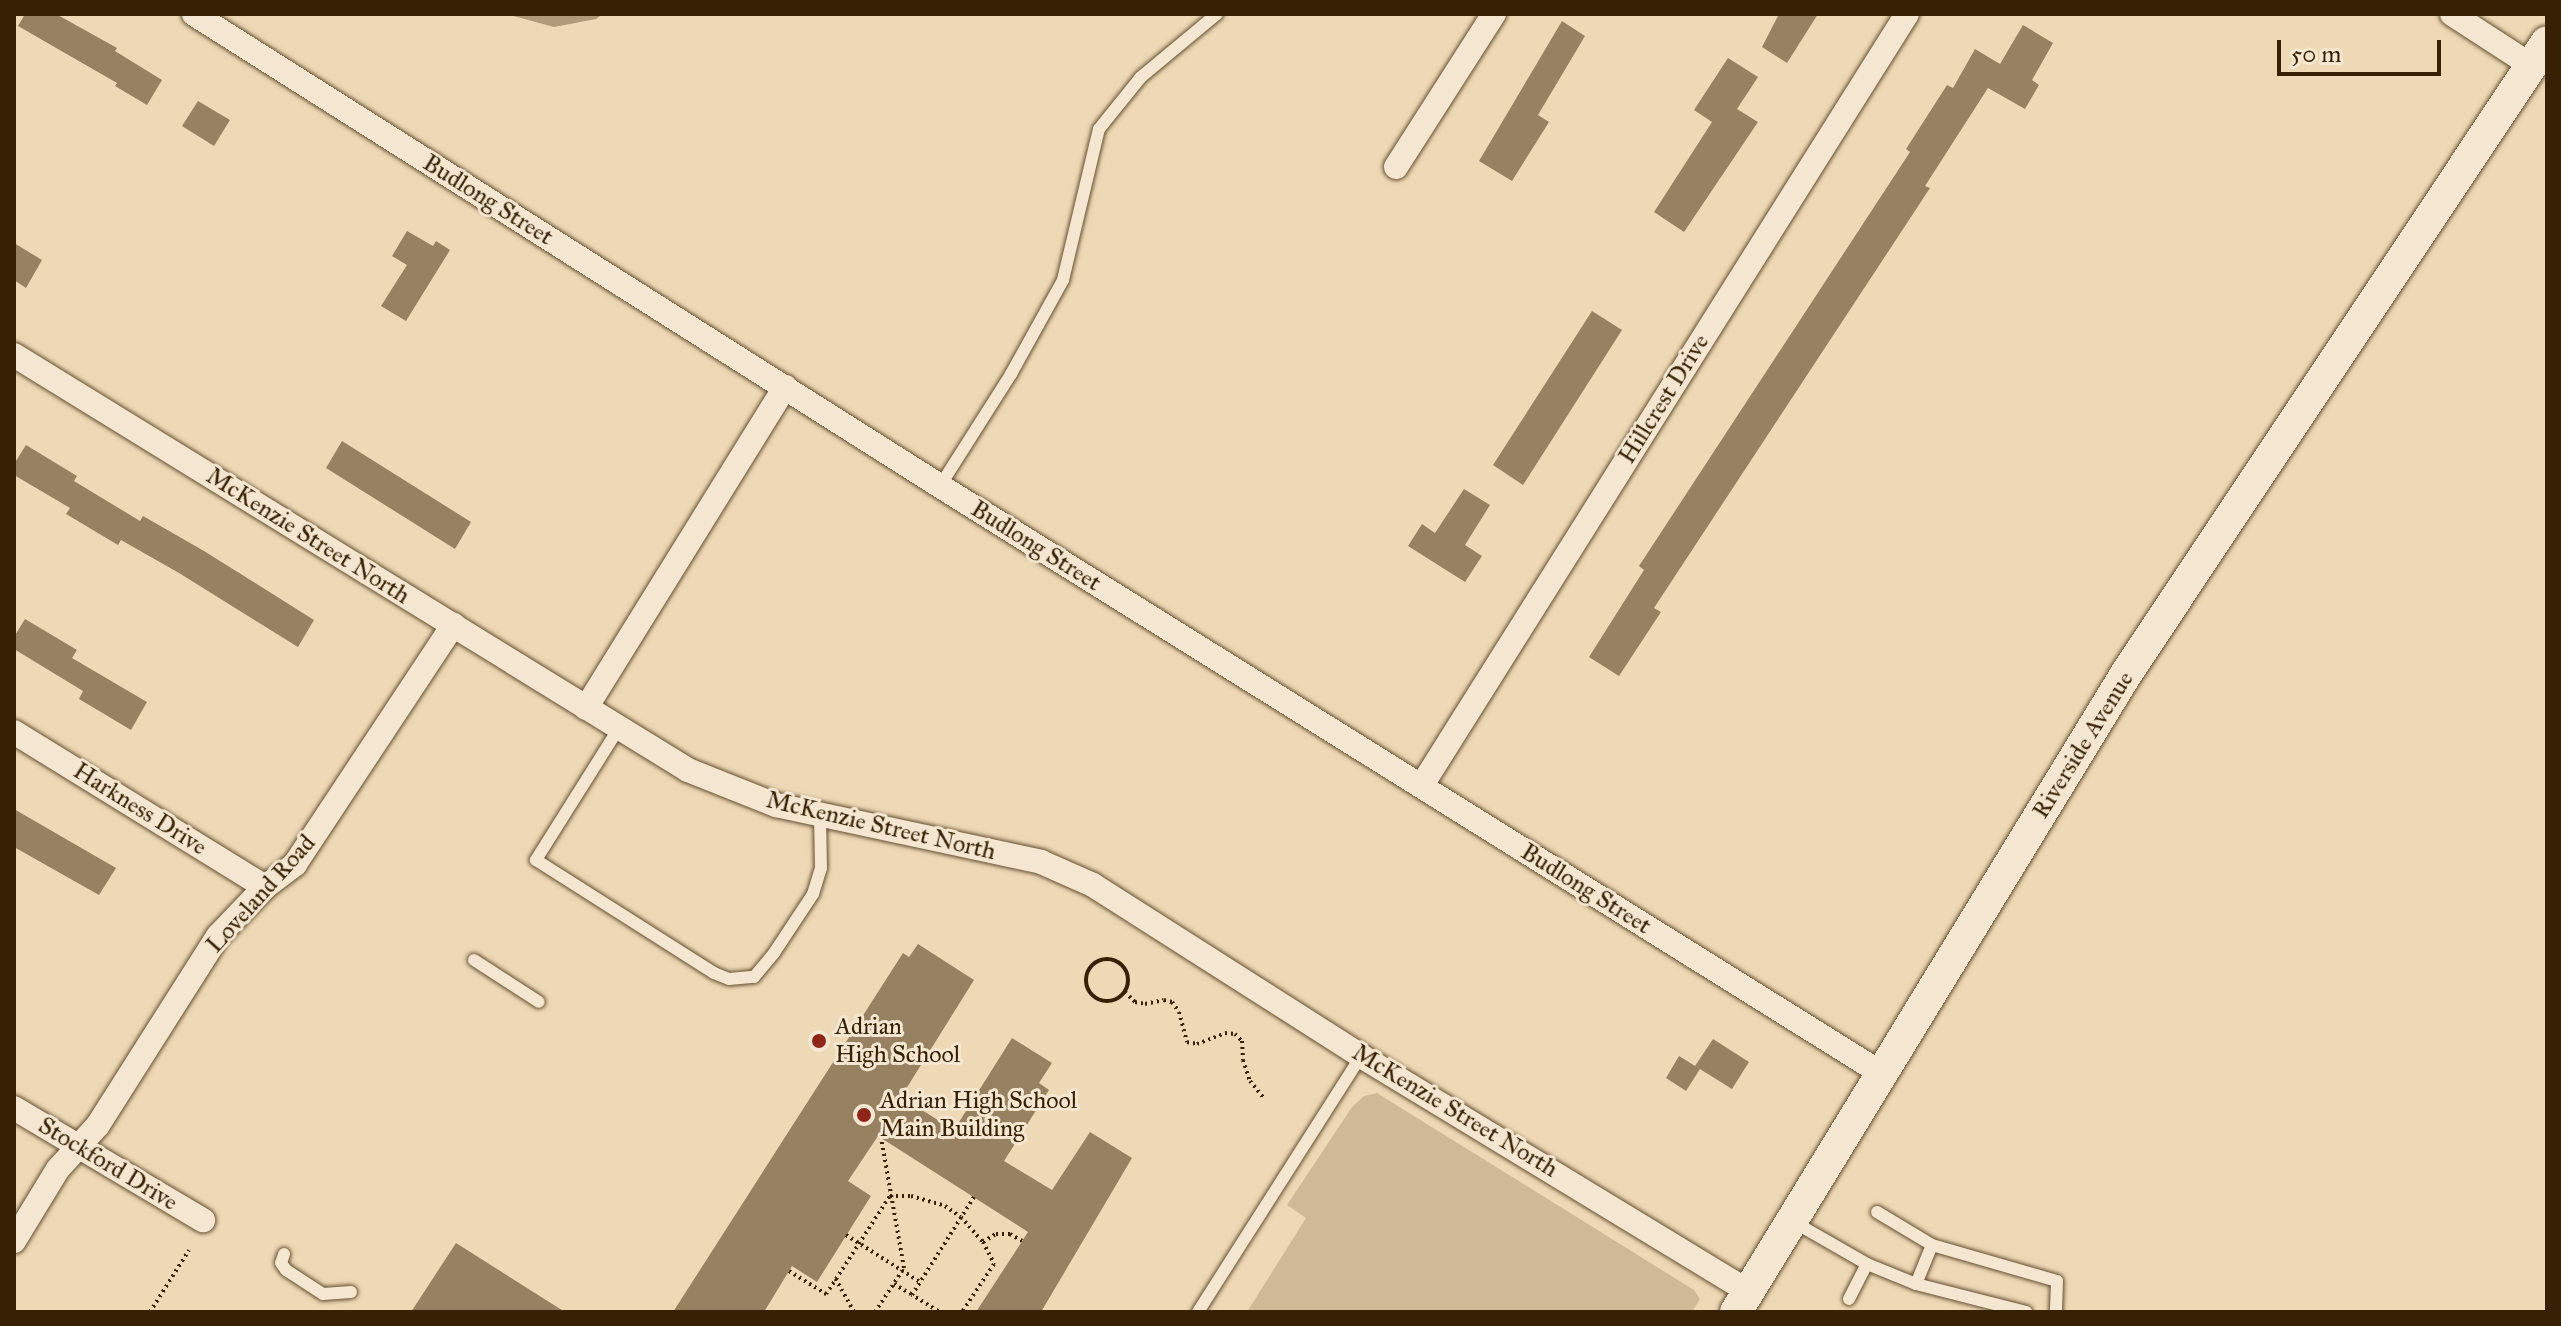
<!DOCTYPE html>
<style>
body{margin:0}
#map{position:relative;width:2561px;height:1326px;overflow:hidden;background:#eed9b6;font-family:"IM FELL Great Primer",serif}
div>[style]{position:absolute}
.green>*{inset:0;background:#cfba98}
.water>*{inset:0;background:#af9a79}
.building>*{inset:0;background:#968161}
.path>*{height:4px;margin-top:-2px;transform-origin:0;background:repeating-linear-gradient(90deg,#362104 0 2px,transparent 0 6px)}
.path>.ring{margin:-2px;padding:0;box-sizing:content-box;background:none;border:4px solid #362104;border-radius:50%}
.roads{filter:drop-shadow(0 0 2px #644f30) drop-shadow(0 0 2px #644f30)}
.service>*{height:12px;margin:-6px;padding:0 6px;transform-origin:6px;border-radius:6px;background:#f4e6d0}
.minor>*{height:24px;margin:-12px;padding:0 12px;transform-origin:12px;border-radius:12px;background:#f4e6d0}
.tertiary>*{height:32px;margin:-16px;padding:0 16px;transform-origin:16px;border-radius:16px;background:#f4e6d0}
.dots>*{width:22px;height:22px;translate:-50% -50%;box-sizing:border-box;border:4px solid #f4e6d0;border-radius:50%}
span{translate:-50% -50%;white-space:nowrap;text-align:center;line-height:1.15;-webkit-text-stroke:6px #f4e6d0;paint-order:stroke}
.street-label{font-size:24px;color:#362104}
.poi-label{font-size:24px;color:#362104}
.left{translate:0 -50%;text-align:left}
.frame{position:absolute;inset:0;border:16px solid #362104;pointer-events:none}
.scale{position:absolute;left:2277px;top:40px;width:164px;height:36px;box-sizing:border-box;border:4px solid #362104;border-top:0;padding-left:10px;font-size:24px;line-height:28px;white-space:nowrap;color:#362104;-webkit-text-stroke:6px #f4e6d0;paint-order:stroke}
</style>
<div id="map">
<div class="green">
<i style="clip-path:polygon(1377px 1093px,1694px 1290px,1700px 1299px,1692px 1312px,1247px 1312px,1306px 1218px,1287px 1205px,1352px 1107px,1364px 1096px)"></i>
</div>
<div class="water">
<i style="clip-path:polygon(506px 14px,603px 14px,596px 19px,554px 27px)"></i>
</div>
<div class="building">
<i style="clip-path:polygon(25px 14px,56px 14px,117px 48px,115px 51px,162px 80px,147px 105px,115px 86px,117px 83px,18px 26px)"></i>
<i style="clip-path:polygon(1779px 14px,1818px 14px,1787px 63px,1762px 47px)"></i>
<i style="clip-path:polygon(1562px 21px,1585px 36px,1538px 115px,1549px 122px,1512px 181px,1479px 161px)"></i>
<i style="clip-path:polygon(2023px 25px,2053px 43px,2032px 80px,2039px 85px,2025px 109px,1988px 88px,1925px 186px,1930px 188px,1654px 608px,1661px 612px,1619px 676px,1589px 657px,1644px 570px,1639px 566px,1910px 152px,1906px 149px,1947px 85px,1953px 88px,1975px 49px,2000px 64px)"></i>
<i style="clip-path:polygon(1728px 58px,1758px 77px,1737px 109px,1758px 122px,1684px 232px,1654px 212px,1712px 122px,1694px 110px)"></i>
<i style="clip-path:polygon(198px 101px,230px 120px,214px 146px,182px 126px)"></i>
<i style="clip-path:polygon(407px 231px,433px 246px,436px 241px,450px 250px,406px 321px,381px 306px,407px 265px,392px 256px)"></i>
<i style="clip-path:polygon(14px 243px,42px 260px,26px 288px,14px 280px)"></i>
<i style="clip-path:polygon(1592px 311px,1622px 330px,1523px 485px,1493px 465px)"></i>
<i style="clip-path:polygon(342px 441px,471px 522px,455px 549px,326px 468px)"></i>
<i style="clip-path:polygon(26px 445px,77px 476px,74px 481px,140px 521px,143px 516px,204px 551px,314px 620px,298px 647px,179px 573px,121px 540px,118px 545px,66px 514px,70px 508px,14px 475px,14px 464px)"></i>
<i style="clip-path:polygon(1464px 489px,1490px 505px,1465px 545px,1482px 556px,1465px 582px,1408px 546px,1422px 524px,1435px 533px)"></i>
<i style="clip-path:polygon(25px 619px,77px 650px,72px 658px,147px 702px,131px 730px,79px 699px,83px 691px,14px 649px,14px 637px)"></i>
<i style="clip-path:polygon(14px 809px,116px 868px,99px 895px,14px 847px)"></i>
<i style="clip-path:polygon(918px 944px,974px 980px,901px 1097px,954px 1130px,1012px 1038px,1052px 1063px,1039px 1083px,1049px 1090px,1004px 1161px,1052px 1190px,1090px 1132px,1132px 1158px,1041px 1312px,976px 1312px,1028px 1232px,878px 1136px,848px 1181px,871px 1196px,817px 1282px,792px 1266px,764px 1312px,673px 1312px,903px 953px,909px 957px)"></i>
<i style="clip-path:polygon(1713px 1039px,1749px 1062px,1732px 1089px,1695px 1066px)"></i>
<i style="clip-path:polygon(1679px 1056px,1700px 1069px,1686px 1091px,1666px 1078px)"></i>
<i style="clip-path:polygon(456px 1243px,565px 1312px,411px 1312px)"></i>
</div>
<div class="path">
<i class="ring" style="left:1086px;top:959px;width:38px;height:38px"></i>
<i style="left:1125px;top:992px;width:14px;rotate:45deg"></i>
<i style="left:1135px;top:1002px;width:10px;rotate:11deg"></i>
<i style="left:1145px;top:1004px;width:19px;rotate:-12deg"></i>
<i style="left:1164px;top:1000px;width:8px;rotate:14deg"></i>
<i style="left:1172px;top:1002px;width:12px;rotate:55deg"></i>
<i style="left:1179px;top:1012px;width:31px;rotate:75deg"></i>
<i style="left:1187px;top:1042px;width:10px;rotate:11deg"></i>
<i style="left:1197px;top:1044px;width:30px;rotate:-21deg"></i>
<i style="left:1225px;top:1033px;width:10px;rotate:6deg"></i>
<i style="left:1235px;top:1034px;width:10px;rotate:45deg"></i>
<i style="left:1242px;top:1041px;width:19px;rotate:87deg"></i>
<i style="left:1243px;top:1060px;width:22px;rotate:72deg"></i>
<i style="left:1250px;top:1081px;width:22px;rotate:51deg"></i>
<i style="left:846px;top:1235px;width:88px;rotate:32.4deg"></i>
<i style="left:983px;top:1242px;width:15px;rotate:-32deg"></i>
<i style="left:996px;top:1234px;width:14px"></i>
<i style="left:1010px;top:1234px;width:14px;rotate:30deg"></i>
<i style="left:789px;top:1271px;width:44px;rotate:31.9deg"></i>
<i style="left:826px;top:1294px;width:18px;rotate:-56deg"></i>
<i style="left:894px;top:1284px;width:21px;rotate:31deg"></i>
<i style="left:938px;top:1311px;width:31px;rotate:-148deg"></i>
<i style="left:912px;top:1295px;width:116px;rotate:-57.7deg"></i>
<i style="left:150px;top:1312px;width:73px;rotate:-57.8deg"></i>
<i style="left:854px;top:1312px;width:38px;rotate:-119deg"></i>
<i style="left:836px;top:1279px;width:99px;rotate:-57deg"></i>
<i style="left:890px;top:1196px;width:21px"></i>
<i style="left:911px;top:1196px;width:35px;rotate:16deg"></i>
<i style="left:945px;top:1206px;width:19px;rotate:35deg"></i>
<i style="left:961px;top:1217px;width:33px;rotate:49deg"></i>
<i style="left:983px;top:1242px;width:25px;rotate:63deg"></i>
<i style="left:994px;top:1264px;width:58px;rotate:123.7deg"></i>
<i style="left:875px;top:1312px;width:53px;rotate:-56.6deg"></i>
<i style="left:904px;top:1268px;width:132px;rotate:-100deg"></i>
</div>
<div class="roads">
<div class="service">
<i style="left:940px;top:486px;width:133px;rotate:-57.6deg"></i>
<i style="left:1011px;top:374px;width:107px;rotate:-61deg"></i>
<i style="left:1063px;top:280px;width:155px;rotate:-76.6deg"></i>
<i style="left:1099px;top:129px;width:67px;rotate:-51.1deg"></i>
<i style="left:1141px;top:77px;width:99px;rotate:-39.7deg"></i>
<i style="left:619px;top:728px;width:156px;rotate:122.2deg"></i>
<i style="left:536px;top:860px;width:211px;rotate:32.4deg"></i>
<i style="left:714px;top:973px;width:16px;rotate:22deg"></i>
<i style="left:729px;top:979px;width:25px;rotate:-5deg"></i>
<i style="left:754px;top:977px;width:31px;rotate:-50deg"></i>
<i style="left:774px;top:953px;width:71px;rotate:-56.5deg"></i>
<i style="left:813px;top:894px;width:27px;rotate:-73deg"></i>
<i style="left:821px;top:868px;width:51px;rotate:-91.1deg"></i>
<i style="left:474px;top:960px;width:77px;rotate:32.9deg"></i>
<i style="left:1877px;top:1212px;width:64px;rotate:31deg"></i>
<i style="left:1792px;top:1221px;width:86px;rotate:29.8deg"></i>
<i style="left:1867px;top:1264px;width:53px;rotate:22.2deg"></i>
<i style="left:1916px;top:1284px;width:114px;rotate:14.3deg"></i>
<i style="left:284px;top:1254px;width:9px;rotate:108deg"></i>
<i style="left:281px;top:1263px;width:9px;rotate:54deg"></i>
<i style="left:286px;top:1270px;width:44px;rotate:33deg"></i>
<i style="left:323px;top:1294px;width:28px;rotate:-4deg"></i>
<i style="left:1916px;top:1284px;width:42px;rotate:-67.7deg"></i>
<i style="left:1932px;top:1245px;width:130px;rotate:16.1deg"></i>
<i style="left:2057px;top:1281px;width:31px;rotate:92deg"></i>
<i style="left:1849px;top:1299px;width:39px;rotate:-63deg"></i>
<i style="left:1198px;top:1312px;width:303px;rotate:-57.5deg"></i>
</div>
<div class="minor">
<i style="left:194px;top:14px;width:883px;rotate:32.32deg"></i>
<i style="left:940px;top:486px;width:1109px;rotate:31.96deg"></i>
<i style="left:2452px;top:14px;width:95px;rotate:33deg"></i>
<i style="left:1396px;top:167px;width:182px;rotate:-57.4deg"></i>
<i style="left:14px;top:355px;width:792px;rotate:31.62deg"></i>
<i style="left:688px;top:770px;width:95px;rotate:21.7deg"></i>
<i style="left:776px;top:805px;width:271px;rotate:12.1deg"></i>
<i style="left:1041px;top:862px;width:57px;rotate:23.9deg"></i>
<i style="left:1093px;top:885px;width:318px;rotate:32.5deg"></i>
<i style="left:1361px;top:1056px;width:454px;rotate:31.3deg"></i>
<i style="left:586px;top:708px;width:378px;rotate:-58.2deg"></i>
<i style="left:14px;top:732px;width:295px;rotate:31.7deg"></i>
<i style="left:1422px;top:785px;width:911px;rotate:-57.83deg"></i>
<i style="left:14px;top:1108px;width:220px;rotate:30.7deg"></i>
<i style="left:14px;top:1241px;width:84px;rotate:-58.6deg"></i>
<i style="left:58px;top:1169px;width:59px;rotate:-47.7deg"></i>
<i style="left:98px;top:1125px;width:224px;rotate:-57.6deg"></i>
<i style="left:218px;top:936px;width:68px;rotate:-46.2deg"></i>
<i style="left:265px;top:887px;width:38px;rotate:-37deg"></i>
<i style="left:295px;top:864px;width:287px;rotate:-56.5deg"></i>
</div>
<div class="tertiary">
<i style="left:1736px;top:1312px;width:748px;rotate:-58.56deg"></i>
<i style="left:2126px;top:674px;width:759px;rotate:-56.33deg"></i>
</div>
</div>
<div class="dots">
<i style="left:819px;top:1041px;background:#8f2418"></i>
<i style="left:864px;top:1115px;background:#8f2418"></i>
</div>
<div class="street-label">
<span style="left:488px;top:200px;rotate:32deg">Budlong Street</span>
<span style="left:1664px;top:399px;rotate:-58deg">Hillcrest Drive</span>
<span style="left:308px;top:536px;rotate:32deg">McKenzie Street North</span>
<span style="left:1036px;top:546px;rotate:32deg">Budlong Street</span>
<span style="left:2083px;top:745px;rotate:-58deg">Riverside Avenue</span>
<span style="left:140px;top:809px;rotate:32deg">Harkness Drive</span>
<span style="left:881px;top:826px;rotate:13deg">McKenzie Street North</span>
<span style="left:1586px;top:889px;rotate:32deg">Budlong Street</span>
<span style="left:261px;top:894px;rotate:-48deg">Loveland Road</span>
<span style="left:1455px;top:1111px;rotate:31deg">McKenzie Street North</span>
<span style="left:108px;top:1164px;rotate:31deg">Stockford Drive</span>
</div>
<div class="poi-label">
<span class="left" style="left:835px;top:1041px">Adrian<br>High School</span>
<span class="left" style="left:880px;top:1115px">Adrian High School<br>Main Building</span>
</div>
<div class="frame"></div>
<div class="scale">50 m</div>
</div>
